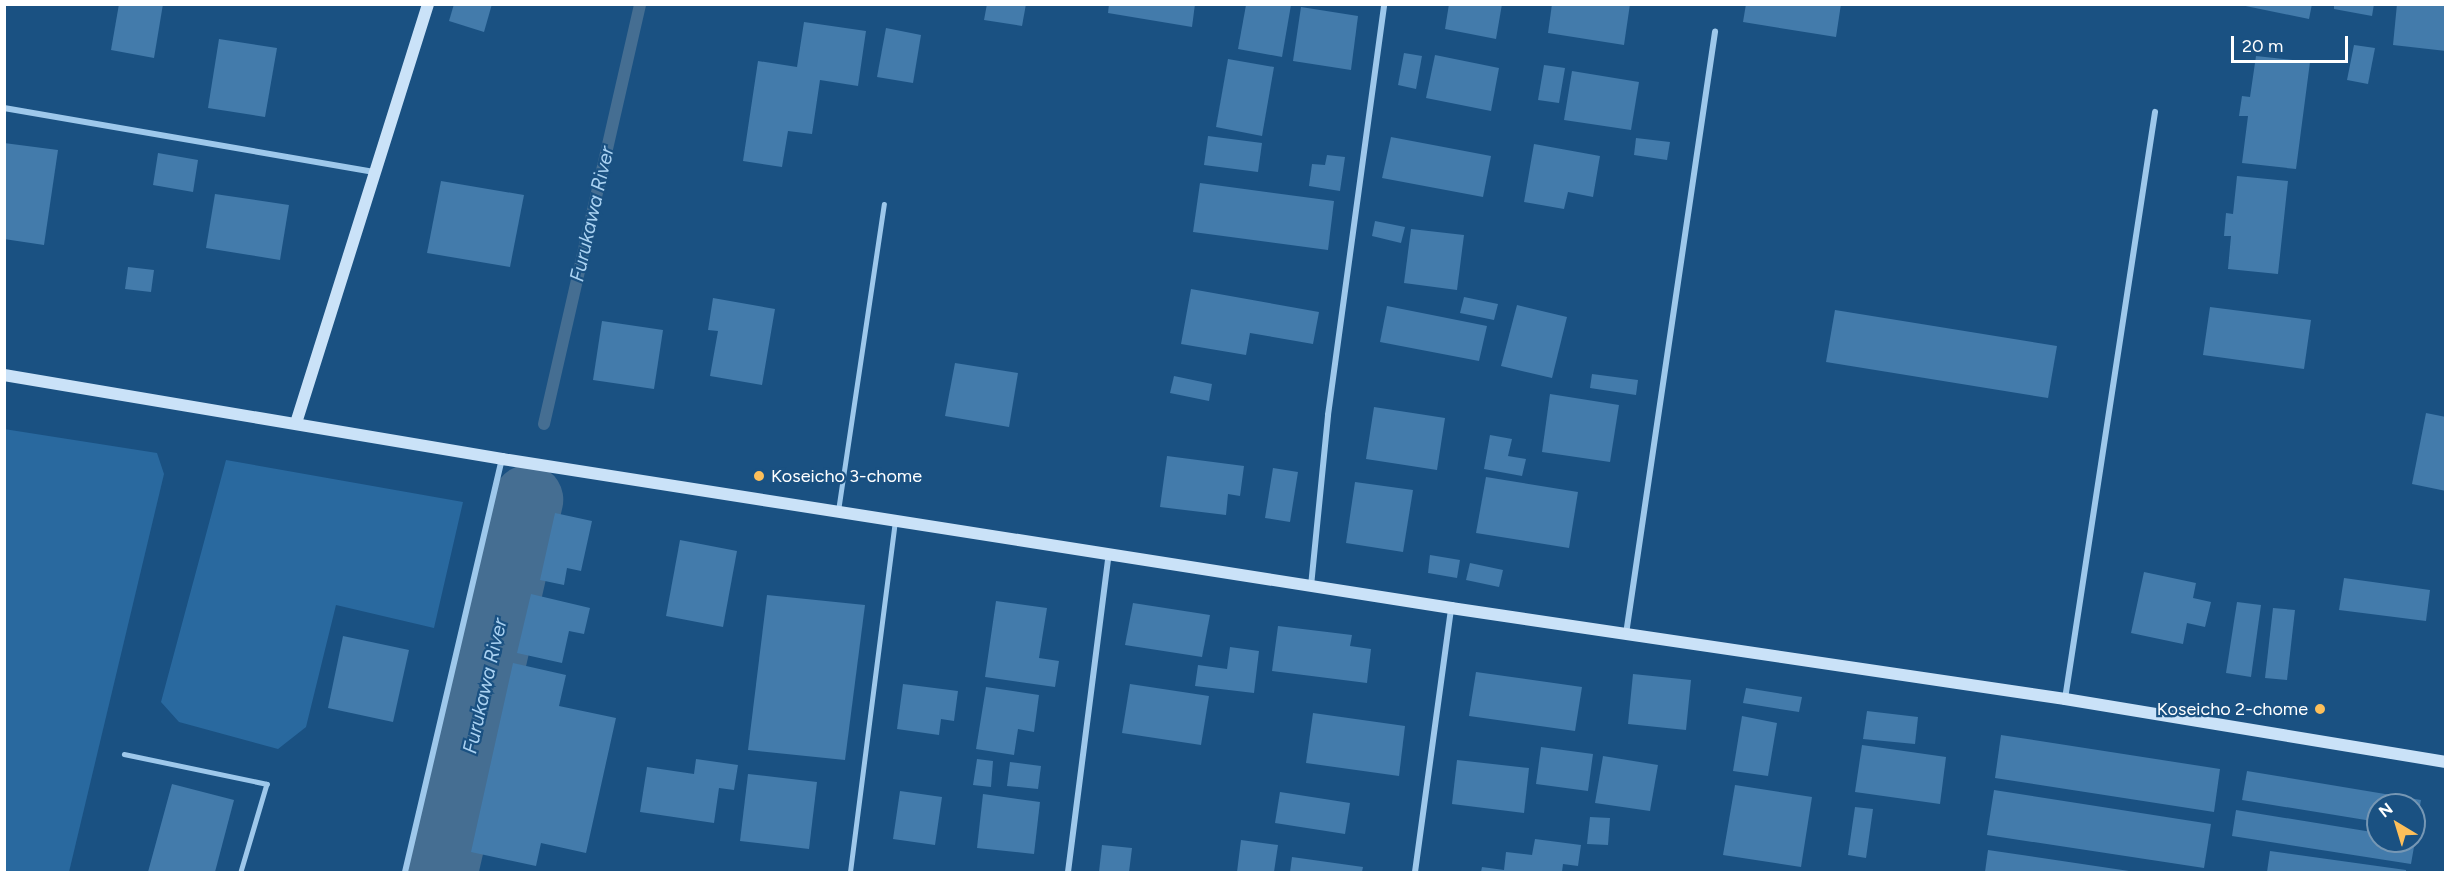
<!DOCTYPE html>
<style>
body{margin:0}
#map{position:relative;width:2450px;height:877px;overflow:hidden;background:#1a5182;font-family:Figtree,sans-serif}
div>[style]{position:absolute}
.green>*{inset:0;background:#29699f}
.stream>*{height:12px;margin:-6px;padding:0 6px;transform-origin:6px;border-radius:6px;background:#456e92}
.river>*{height:70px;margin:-35px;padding:0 35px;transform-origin:35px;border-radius:35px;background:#456e92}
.building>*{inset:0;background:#437bab}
.lane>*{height:4.5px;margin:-2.25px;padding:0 2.25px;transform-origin:2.25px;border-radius:2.25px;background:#9ec8eb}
.street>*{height:6px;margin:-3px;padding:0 3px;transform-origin:3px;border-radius:3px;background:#9ec8eb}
.secondary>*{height:12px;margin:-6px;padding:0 6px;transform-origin:6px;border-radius:6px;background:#cae2f8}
.dots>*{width:16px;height:16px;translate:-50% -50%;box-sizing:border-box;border:3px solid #1a5182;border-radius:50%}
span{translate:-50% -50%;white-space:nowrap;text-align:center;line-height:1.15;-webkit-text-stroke:4.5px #1a5182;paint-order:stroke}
.poi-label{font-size:18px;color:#fff}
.left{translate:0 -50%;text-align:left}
.right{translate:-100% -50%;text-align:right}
.water-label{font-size:20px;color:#aad2f2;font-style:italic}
.frame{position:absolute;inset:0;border:6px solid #fff;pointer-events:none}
.north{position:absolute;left:2366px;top:793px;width:60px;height:60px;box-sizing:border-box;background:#1a5182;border:2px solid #7697b4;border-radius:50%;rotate:322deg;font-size:16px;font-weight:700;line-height:24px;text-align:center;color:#fff}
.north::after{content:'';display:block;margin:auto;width:21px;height:27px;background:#fdbf5a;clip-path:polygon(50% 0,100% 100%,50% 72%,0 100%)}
.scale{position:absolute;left:2231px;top:36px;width:117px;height:27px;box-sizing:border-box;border:3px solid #fff;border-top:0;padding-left:8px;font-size:18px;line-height:21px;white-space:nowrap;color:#fff;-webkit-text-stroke:4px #1a5182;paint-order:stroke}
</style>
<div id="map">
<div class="green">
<i style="clip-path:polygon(4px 429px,157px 453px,164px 474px,69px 872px,5px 872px)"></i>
<i style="clip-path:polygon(226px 460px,463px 502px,434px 628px,336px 605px,306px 727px,278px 749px,179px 722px,161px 702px)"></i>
</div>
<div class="stream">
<i style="left:544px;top:424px;width:431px;rotate:-77.1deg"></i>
</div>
<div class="river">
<i style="left:443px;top:872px;width:382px;rotate:-77.1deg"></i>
</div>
<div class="building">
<i style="clip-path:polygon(119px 4px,163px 4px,154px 58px,111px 50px)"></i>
<i style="clip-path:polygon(454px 4px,492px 4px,484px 32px,449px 21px)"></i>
<i style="clip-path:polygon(987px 4px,1026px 4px,1022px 26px,984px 20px)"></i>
<i style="clip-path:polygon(1109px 4px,1195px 4px,1192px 27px,1108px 13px)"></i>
<i style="clip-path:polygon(1449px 4px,1502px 4px,1496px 39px,1445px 29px)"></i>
<i style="clip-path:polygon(1552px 4px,1630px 4px,1624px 45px,1548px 33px)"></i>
<i style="clip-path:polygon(1746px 4px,1841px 4px,1836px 37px,1743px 22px)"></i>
<i style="clip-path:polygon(2236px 4px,2312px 4px,2309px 19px)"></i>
<i style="clip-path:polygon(2334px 4px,2374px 4px,2372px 16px,2334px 9px)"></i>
<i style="clip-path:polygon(2397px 4px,2446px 4px,2446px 51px,2393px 45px)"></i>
<i style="clip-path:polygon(1246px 5px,1291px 5px,1282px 57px,1238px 49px)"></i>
<i style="clip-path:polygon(1301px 7px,1358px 16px,1351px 70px,1293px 61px)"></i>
<i style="clip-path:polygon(804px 22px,866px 31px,858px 86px,820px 80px,812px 134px,788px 131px,782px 167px,743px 161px,758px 61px,797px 67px)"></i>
<i style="clip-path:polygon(886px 28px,921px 35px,913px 83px,877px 77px)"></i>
<i style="clip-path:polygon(219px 39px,277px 48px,265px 117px,208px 108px)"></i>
<i style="clip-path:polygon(2354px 45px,2375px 48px,2368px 84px,2347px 80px)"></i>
<i style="clip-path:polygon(1404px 53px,1422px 56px,1416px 89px,1398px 85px)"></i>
<i style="clip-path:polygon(1435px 55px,1499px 68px,1491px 111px,1426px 98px)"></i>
<i style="clip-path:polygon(2256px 56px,2310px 62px,2296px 169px,2242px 163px,2248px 116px,2239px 116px,2242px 96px,2250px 97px)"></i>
<i style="clip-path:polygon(1228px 59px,1274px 67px,1262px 136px,1216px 127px)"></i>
<i style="clip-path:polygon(1544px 65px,1565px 68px,1559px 103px,1538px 100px)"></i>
<i style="clip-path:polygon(1572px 71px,1639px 82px,1631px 130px,1564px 120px)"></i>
<i style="clip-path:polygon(1208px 136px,1262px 143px,1258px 172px,1204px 165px)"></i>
<i style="clip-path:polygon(1391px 137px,1491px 156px,1483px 197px,1382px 178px)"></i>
<i style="clip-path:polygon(1636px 138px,1670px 142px,1667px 160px,1634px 155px)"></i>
<i style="clip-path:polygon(4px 143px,58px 150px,44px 245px,4px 239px)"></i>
<i style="clip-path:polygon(1534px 144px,1600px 156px,1593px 197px,1568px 192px,1564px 209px,1524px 202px)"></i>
<i style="clip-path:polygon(158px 153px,198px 160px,193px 192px,153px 185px)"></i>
<i style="clip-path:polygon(1327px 155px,1345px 157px,1340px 191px,1309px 186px,1312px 164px,1325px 165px)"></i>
<i style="clip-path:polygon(2237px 176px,2288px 181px,2278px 274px,2228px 269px,2231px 236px,2224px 236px,2226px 213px,2233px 214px)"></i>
<i style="clip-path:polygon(441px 181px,524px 195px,510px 267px,427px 253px)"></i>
<i style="clip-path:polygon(1200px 183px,1334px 201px,1328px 250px,1193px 232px)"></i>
<i style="clip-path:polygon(215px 194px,289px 205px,280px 260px,206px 248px)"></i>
<i style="clip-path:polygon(1375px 221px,1405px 227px,1401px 243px,1372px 236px)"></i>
<i style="clip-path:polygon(1411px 229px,1464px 235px,1457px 290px,1404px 283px)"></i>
<i style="clip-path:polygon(128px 267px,154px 270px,151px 292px,125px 289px)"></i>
<i style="clip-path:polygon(1191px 289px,1319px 312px,1313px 344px,1250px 333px,1246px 355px,1181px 344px)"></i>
<i style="clip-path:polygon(1464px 297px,1498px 304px,1494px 320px,1460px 313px)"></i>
<i style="clip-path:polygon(713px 298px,775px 309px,762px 385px,710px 376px,718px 331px,708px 330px)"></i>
<i style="clip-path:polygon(1517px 305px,1567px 317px,1552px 378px,1501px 366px)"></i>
<i style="clip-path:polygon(1387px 306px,1487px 326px,1479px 361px,1380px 342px)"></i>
<i style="clip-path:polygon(2210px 307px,2311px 320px,2304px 369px,2203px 355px)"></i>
<i style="clip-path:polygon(1835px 310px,2057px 346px,2048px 398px,1826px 362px)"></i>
<i style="clip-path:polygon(602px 321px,663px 330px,654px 389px,593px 380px)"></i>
<i style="clip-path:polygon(955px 363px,1018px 373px,1009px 427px,945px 416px)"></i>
<i style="clip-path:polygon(1592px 374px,1638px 380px,1636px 395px,1590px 388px)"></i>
<i style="clip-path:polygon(1174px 376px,1212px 384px,1209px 401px,1170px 393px)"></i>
<i style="clip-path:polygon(1550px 394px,1619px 405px,1610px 462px,1542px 452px)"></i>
<i style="clip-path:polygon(1374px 407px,1445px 418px,1437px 470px,1366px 459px)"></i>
<i style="clip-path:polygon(2426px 413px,2446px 417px,2446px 491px,2412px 484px)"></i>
<i style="clip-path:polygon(1490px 435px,1512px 439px,1508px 456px,1526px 459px,1522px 476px,1484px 469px)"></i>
<i style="clip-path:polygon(1167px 456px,1244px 466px,1240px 496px,1228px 494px,1226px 515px,1160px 507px)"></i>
<i style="clip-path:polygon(1273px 468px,1298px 472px,1290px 522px,1265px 518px)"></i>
<i style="clip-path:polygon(1486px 477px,1578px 492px,1569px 548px,1476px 533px)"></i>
<i style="clip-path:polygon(1355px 482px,1413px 490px,1403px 552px,1346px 543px)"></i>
<i style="clip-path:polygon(555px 513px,592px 521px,581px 571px,567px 568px,564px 585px,540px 580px)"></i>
<i style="clip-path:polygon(680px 540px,737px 551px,723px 627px,666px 616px)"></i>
<i style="clip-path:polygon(1430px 555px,1460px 560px,1457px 578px,1428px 573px)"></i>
<i style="clip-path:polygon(1470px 563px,1503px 570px,1499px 587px,1466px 580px)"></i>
<i style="clip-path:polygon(2144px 572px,2196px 583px,2193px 598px,2211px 602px,2205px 627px,2187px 623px,2183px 644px,2131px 633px)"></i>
<i style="clip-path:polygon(2344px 578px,2430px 590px,2426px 621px,2339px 610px)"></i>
<i style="clip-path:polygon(531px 594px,590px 608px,584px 634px,569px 631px,562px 663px,517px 653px)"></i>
<i style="clip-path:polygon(767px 595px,865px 605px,845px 760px,748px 750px)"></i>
<i style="clip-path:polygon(996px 601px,1047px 608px,1039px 658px,1059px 661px,1055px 687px,985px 677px)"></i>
<i style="clip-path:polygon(2237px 602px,2261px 605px,2251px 677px,2226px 673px)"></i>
<i style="clip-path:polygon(1133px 603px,1210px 615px,1202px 657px,1125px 645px)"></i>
<i style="clip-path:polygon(2273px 608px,2295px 610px,2287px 680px,2265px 678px)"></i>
<i style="clip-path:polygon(1278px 626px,1352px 635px,1350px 646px,1371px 649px,1367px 683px,1272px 671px)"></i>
<i style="clip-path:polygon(343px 636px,409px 650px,393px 722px,328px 708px)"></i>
<i style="clip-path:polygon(1230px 647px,1259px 651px,1254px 693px,1195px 686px,1198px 665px,1227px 669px)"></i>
<i style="clip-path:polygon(513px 663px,566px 675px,559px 706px,616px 718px,586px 853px,541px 843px,536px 866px,471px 852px)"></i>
<i style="clip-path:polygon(1476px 672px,1582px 687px,1575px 731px,1469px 716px)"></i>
<i style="clip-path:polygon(1633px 674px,1691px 680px,1686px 730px,1628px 724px)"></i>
<i style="clip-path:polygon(903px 684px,958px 691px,954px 721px,941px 719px,939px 735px,897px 729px)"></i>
<i style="clip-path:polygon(1130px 684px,1209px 696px,1201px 745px,1122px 733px)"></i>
<i style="clip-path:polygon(986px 687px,1039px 695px,1034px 732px,1018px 729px,1014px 755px,976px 749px)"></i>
<i style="clip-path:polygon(1746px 688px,1802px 697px,1799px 712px,1743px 703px)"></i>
<i style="clip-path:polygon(1867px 711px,1918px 717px,1915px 744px,1863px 739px)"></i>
<i style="clip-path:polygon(1313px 713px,1405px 726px,1399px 776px,1306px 763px)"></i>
<i style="clip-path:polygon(1742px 716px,1777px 723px,1768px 776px,1733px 771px)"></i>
<i style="clip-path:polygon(2001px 735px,2220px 769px,2214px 812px,1995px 778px)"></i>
<i style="clip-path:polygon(1862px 745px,1946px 757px,1940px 804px,1855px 792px)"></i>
<i style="clip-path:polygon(1541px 747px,1593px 754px,1588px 791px,1536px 784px)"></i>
<i style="clip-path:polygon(1603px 756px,1658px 765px,1650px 811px,1595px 803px)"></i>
<i style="clip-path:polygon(696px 759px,738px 765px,734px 790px,719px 788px,714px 823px,640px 812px,647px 767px,694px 774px)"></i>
<i style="clip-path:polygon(977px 759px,993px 761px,991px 787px,973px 785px)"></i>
<i style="clip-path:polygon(1457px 760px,1529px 768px,1524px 813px,1452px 804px)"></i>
<i style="clip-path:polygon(1010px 762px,1041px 766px,1038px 789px,1007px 786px)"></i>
<i style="clip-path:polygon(2247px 771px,2421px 800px,2416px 828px,2414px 805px,2378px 805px,2378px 822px,2242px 800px)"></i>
<i style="clip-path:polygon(748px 774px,817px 782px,809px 849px,740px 841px)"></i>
<i style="clip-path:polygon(172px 784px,234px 800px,215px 872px,148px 872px)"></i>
<i style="clip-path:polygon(1735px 785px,1812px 797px,1801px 867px,1723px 855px)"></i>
<i style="clip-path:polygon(1994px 790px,2211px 824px,2204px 868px,1987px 835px)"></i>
<i style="clip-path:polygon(900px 791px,942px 797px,935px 845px,893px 839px)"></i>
<i style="clip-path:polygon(1280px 792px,1350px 803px,1345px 834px,1275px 823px)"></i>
<i style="clip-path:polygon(983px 794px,1040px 802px,1034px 854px,977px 848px)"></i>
<i style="clip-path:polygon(1855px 807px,1873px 809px,1866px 858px,1848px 855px)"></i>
<i style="clip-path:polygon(2236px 810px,2378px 833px,2378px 841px,2415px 841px,2411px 864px,2232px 836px)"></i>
<i style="clip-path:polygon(1590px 817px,1610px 818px,1608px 845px,1587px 844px)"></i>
<i style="clip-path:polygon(1535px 839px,1581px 845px,1578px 866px,1563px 864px,1562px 872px,1481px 872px,1482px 867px,1504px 870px,1506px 852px,1532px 855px)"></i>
<i style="clip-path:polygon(1241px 840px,1278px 845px,1274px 872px,1237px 872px)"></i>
<i style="clip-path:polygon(1102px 845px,1132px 848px,1129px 872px,1099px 872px)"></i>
<i style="clip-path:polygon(1988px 850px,2129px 871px,2129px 872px,1985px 872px)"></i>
<i style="clip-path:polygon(2270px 851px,2406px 870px,2406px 872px,2267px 872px)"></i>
<i style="clip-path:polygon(1292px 857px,1363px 867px,1362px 872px,1290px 872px)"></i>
</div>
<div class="lane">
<i style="left:838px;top:511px;width:310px;rotate:-81.5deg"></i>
<i style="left:124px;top:754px;width:146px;rotate:11.8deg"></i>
<i style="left:267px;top:784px;width:92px;rotate:106.5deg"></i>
<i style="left:850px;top:872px;width:354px;rotate:-82.7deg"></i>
</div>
<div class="street">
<i style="left:4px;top:108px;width:377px;rotate:9.8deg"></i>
<i style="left:1311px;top:586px;width:172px;rotate:-84.3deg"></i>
<i style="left:1328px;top:415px;width:415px;rotate:-82.2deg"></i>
<i style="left:1626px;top:634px;width:609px;rotate:-81.59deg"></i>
<i style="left:2065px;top:699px;width:594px;rotate:-81.28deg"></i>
<i style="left:405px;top:872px;width:424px;rotate:-76.8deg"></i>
<i style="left:1068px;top:872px;width:321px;rotate:-82.7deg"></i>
<i style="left:1415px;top:872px;width:266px;rotate:-82.2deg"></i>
</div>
<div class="secondary">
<i style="left:4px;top:375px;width:505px;rotate:9.57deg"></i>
<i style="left:502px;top:459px;width:961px;rotate:8.92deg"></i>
<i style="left:1451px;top:608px;width:621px;rotate:8.43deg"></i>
<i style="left:2065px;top:699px;width:386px;rotate:9.4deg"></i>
<i style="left:296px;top:423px;width:439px;rotate:-72.5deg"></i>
</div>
<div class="dots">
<i style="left:759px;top:476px;background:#fdbf5a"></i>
<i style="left:2320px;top:709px;background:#fdbf5a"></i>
</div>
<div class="poi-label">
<span class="left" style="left:771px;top:476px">Koseicho 3-chome</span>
<span class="right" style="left:2308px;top:709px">Koseicho 2-chome</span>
</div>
<div class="water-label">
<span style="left:592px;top:214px;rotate:-77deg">Furukawa River</span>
<span style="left:485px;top:686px;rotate:-77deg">Furukawa River</span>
</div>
<div class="frame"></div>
<div class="north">N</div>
<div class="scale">20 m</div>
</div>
